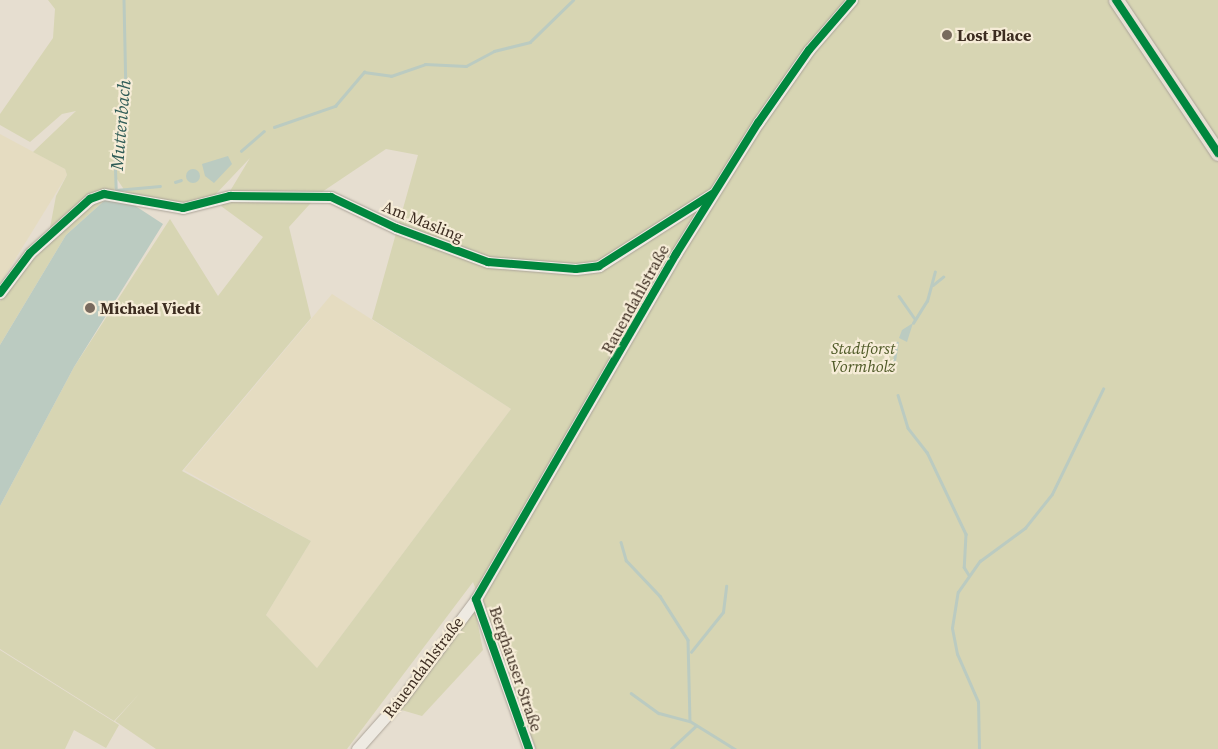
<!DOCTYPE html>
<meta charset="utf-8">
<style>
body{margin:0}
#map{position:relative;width:1218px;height:749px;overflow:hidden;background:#e6ded0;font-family:"Source Serif 4",serif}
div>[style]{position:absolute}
.farmland>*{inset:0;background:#e5dcc1}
.green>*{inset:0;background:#d7d5b3}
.water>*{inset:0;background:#bbcbc1}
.round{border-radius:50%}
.stream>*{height:2.5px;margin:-1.25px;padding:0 1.25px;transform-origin:1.25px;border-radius:1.25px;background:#bbcbc1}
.roads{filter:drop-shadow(0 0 1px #aca499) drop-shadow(0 0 1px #aca499)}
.minor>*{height:11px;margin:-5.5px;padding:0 5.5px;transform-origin:5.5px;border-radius:5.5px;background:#eeeae2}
.major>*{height:15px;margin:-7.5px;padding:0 7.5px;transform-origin:7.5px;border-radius:7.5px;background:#e6dfd3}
.cycleway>*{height:8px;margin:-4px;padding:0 4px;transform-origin:4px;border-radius:4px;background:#00873e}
.dots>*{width:14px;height:14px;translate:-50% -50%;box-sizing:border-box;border:2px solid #f6ecd7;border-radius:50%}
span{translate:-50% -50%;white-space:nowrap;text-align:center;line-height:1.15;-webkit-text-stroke:4.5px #f6ecd7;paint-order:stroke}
.poi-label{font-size:16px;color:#3c2c20;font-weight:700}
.left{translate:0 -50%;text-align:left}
.street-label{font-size:16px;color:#3c2c20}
.park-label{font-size:16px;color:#4e5926;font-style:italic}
.water-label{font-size:18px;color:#2f5c57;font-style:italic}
</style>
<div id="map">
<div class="farmland">
<i style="clip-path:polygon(0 134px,65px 169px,67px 175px,0 284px)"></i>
<i style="clip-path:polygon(332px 294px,511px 409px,317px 668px,266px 615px,311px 541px,184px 470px)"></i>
</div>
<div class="green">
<i style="clip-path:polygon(evenodd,48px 0,1218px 0,1218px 749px,536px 749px,473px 582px,347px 749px,156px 749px,115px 721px,140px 693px,114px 721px,0 649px,0 506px,74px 367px,170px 219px,218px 296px,263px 237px,221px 206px,250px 158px,213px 197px,176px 204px,129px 197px,117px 179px,114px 192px,66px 235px,0 345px,0 301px,49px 233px,56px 196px,67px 175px,65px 169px,33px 152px,76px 111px,62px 114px,30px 142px,0 125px,0 114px,53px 38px,55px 9px,48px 0,386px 149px,418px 155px,372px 319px,511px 409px,317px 668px,266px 615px,311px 541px,182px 471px,311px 318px,289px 227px,319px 194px,386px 149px)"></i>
<i style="clip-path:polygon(475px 610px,483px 650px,422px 716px,398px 709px)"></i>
<i style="clip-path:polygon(0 650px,119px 725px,106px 748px,74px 730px,65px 749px,0 749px)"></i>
</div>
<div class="water">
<i style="clip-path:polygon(228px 156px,232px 164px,214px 183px,205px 176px,202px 164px)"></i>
<i class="round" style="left:186px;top:169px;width:14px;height:14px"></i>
<i style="clip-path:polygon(114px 192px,163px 224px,74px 367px,0 506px,0 345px,66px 235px)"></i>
<i style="clip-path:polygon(913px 323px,907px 342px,899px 338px,902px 330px)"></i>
</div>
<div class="stream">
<i style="left:124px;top:0;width:97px;rotate:88.8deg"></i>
<i style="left:126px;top:97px;width:59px;rotate:100.7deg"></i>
<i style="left:115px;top:155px;width:35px;rotate:88deg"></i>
<i style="left:116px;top:190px;width:44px;rotate:-5.2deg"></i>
<i style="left:274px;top:127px;width:65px;rotate:-19deg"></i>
<i style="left:335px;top:106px;width:45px;rotate:-49.5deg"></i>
<i style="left:364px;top:72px;width:27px;rotate:8deg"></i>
<i style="left:391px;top:76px;width:36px;rotate:-19deg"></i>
<i style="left:425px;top:64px;width:41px;rotate:2.8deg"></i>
<i style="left:466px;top:66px;width:32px;rotate:-28deg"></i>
<i style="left:494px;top:51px;width:37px;rotate:-14deg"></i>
<i style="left:530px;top:42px;width:60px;rotate:-44.3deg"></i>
<i style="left:241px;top:151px;width:30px;rotate:-41deg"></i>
<i style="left:175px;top:182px;width:6px;rotate:-18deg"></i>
<i style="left:933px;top:285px;width:13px;rotate:-39deg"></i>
<i style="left:899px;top:296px;width:28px;rotate:55deg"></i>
<i style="left:913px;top:323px;width:26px;rotate:-58deg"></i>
<i style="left:927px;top:301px;width:30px;rotate:-75deg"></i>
<i style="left:894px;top:361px;width:18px;rotate:-81deg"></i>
<i style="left:898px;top:395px;width:34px;rotate:73deg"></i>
<i style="left:908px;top:428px;width:31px;rotate:52deg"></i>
<i style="left:927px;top:452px;width:91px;rotate:64.6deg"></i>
<i style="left:966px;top:534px;width:33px;rotate:93deg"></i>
<i style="left:964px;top:567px;width:9px;rotate:58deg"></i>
<i style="left:621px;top:542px;width:19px;rotate:74deg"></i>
<i style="left:626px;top:560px;width:50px;rotate:46.6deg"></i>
<i style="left:660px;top:596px;width:52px;rotate:57.5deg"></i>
<i style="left:688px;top:640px;width:81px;rotate:88.6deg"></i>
<i style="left:690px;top:721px;width:53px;rotate:31.9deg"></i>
<i style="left:691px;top:652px;width:51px;rotate:-51.3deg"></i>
<i style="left:723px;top:612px;width:26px;rotate:-83deg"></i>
<i style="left:631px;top:693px;width:34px;rotate:36deg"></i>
<i style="left:659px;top:713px;width:31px;rotate:15deg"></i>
<i style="left:671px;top:749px;width:33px;rotate:-43deg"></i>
<i style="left:979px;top:749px;width:47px;rotate:-91.2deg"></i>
<i style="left:978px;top:702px;width:52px;rotate:-113.6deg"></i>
<i style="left:957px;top:654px;width:26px;rotate:-101deg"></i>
<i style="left:952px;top:628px;width:36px;rotate:-81deg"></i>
<i style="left:958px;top:592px;width:38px;rotate:-55deg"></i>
<i style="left:980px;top:561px;width:56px;rotate:-36.3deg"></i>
<i style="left:1025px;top:528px;width:43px;rotate:-51.5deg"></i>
<i style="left:1052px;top:494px;width:117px;rotate:-64.1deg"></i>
</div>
<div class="roads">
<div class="minor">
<i style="left:0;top:293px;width:50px;rotate:-53.1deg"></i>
<i style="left:30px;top:253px;width:81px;rotate:-42deg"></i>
<i style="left:90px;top:199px;width:15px;rotate:-20deg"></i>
<i style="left:104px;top:194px;width:80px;rotate:10deg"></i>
<i style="left:183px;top:208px;width:49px;rotate:-14.3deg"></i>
<i style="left:230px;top:196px;width:101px;rotate:0.6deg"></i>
<i style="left:331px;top:197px;width:72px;rotate:25.5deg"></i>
<i style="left:396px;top:228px;width:98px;rotate:20.3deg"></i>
<i style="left:488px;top:262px;width:88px;rotate:4.5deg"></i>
<i style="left:576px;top:269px;width:23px;rotate:-7deg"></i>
<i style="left:599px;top:266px;width:135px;rotate:-32.6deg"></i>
<i style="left:476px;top:599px;width:159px;rotate:70.5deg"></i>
<i style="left:357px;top:749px;width:69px;rotate:-48.5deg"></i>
<i style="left:403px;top:697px;width:122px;rotate:-53.3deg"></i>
<i style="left:476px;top:599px;width:399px;rotate:-59.9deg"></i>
<i style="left:676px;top:254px;width:155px;rotate:-58deg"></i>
<i style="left:758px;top:123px;width:89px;rotate:-55.1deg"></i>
<i style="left:809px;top:50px;width:66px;rotate:-49.3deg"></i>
</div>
<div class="major">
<i style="left:1116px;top:0;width:184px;rotate:56.3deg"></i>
</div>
</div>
<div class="cycleway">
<i style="left:1116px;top:0;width:184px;rotate:56.3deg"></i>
<i style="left:0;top:293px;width:50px;rotate:-53.1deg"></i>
<i style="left:30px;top:253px;width:81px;rotate:-42deg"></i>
<i style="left:90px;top:199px;width:15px;rotate:-20deg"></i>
<i style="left:104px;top:194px;width:80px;rotate:10deg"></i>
<i style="left:183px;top:208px;width:49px;rotate:-14.3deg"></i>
<i style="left:230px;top:196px;width:101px;rotate:0.6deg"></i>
<i style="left:331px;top:197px;width:72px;rotate:25.5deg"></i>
<i style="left:396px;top:228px;width:98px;rotate:20.3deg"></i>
<i style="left:488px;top:262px;width:88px;rotate:4.5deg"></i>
<i style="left:576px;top:269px;width:23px;rotate:-7deg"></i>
<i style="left:599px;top:266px;width:134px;rotate:-32.5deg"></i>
<i style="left:529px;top:749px;width:159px;rotate:-109.5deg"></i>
<i style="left:476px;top:599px;width:399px;rotate:-59.9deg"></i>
<i style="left:676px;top:254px;width:155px;rotate:-58deg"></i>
<i style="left:758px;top:123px;width:89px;rotate:-55.1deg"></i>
<i style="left:809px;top:50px;width:66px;rotate:-49.3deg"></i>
</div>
<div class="dots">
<i style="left:947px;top:35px;background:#786a5e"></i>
<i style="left:90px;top:308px;background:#786a5e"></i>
</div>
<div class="poi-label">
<span class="left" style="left:957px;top:35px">Lost Place</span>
<span class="left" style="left:100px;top:308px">Michael Viedt</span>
</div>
<div class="street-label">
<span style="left:423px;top:221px;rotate:22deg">Am Masling</span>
<span style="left:635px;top:299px;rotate:-61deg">Rauendahlstraße</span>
<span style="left:423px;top:667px;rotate:-53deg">Rauendahlstraße</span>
<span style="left:516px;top:669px;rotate:71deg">Berghauser Straße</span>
</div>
<div class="park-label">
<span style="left:863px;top:357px">Stadtforst<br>Vormholz</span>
</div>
<div class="water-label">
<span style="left:121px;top:125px;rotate:-85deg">Muttenbach</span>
</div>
</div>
